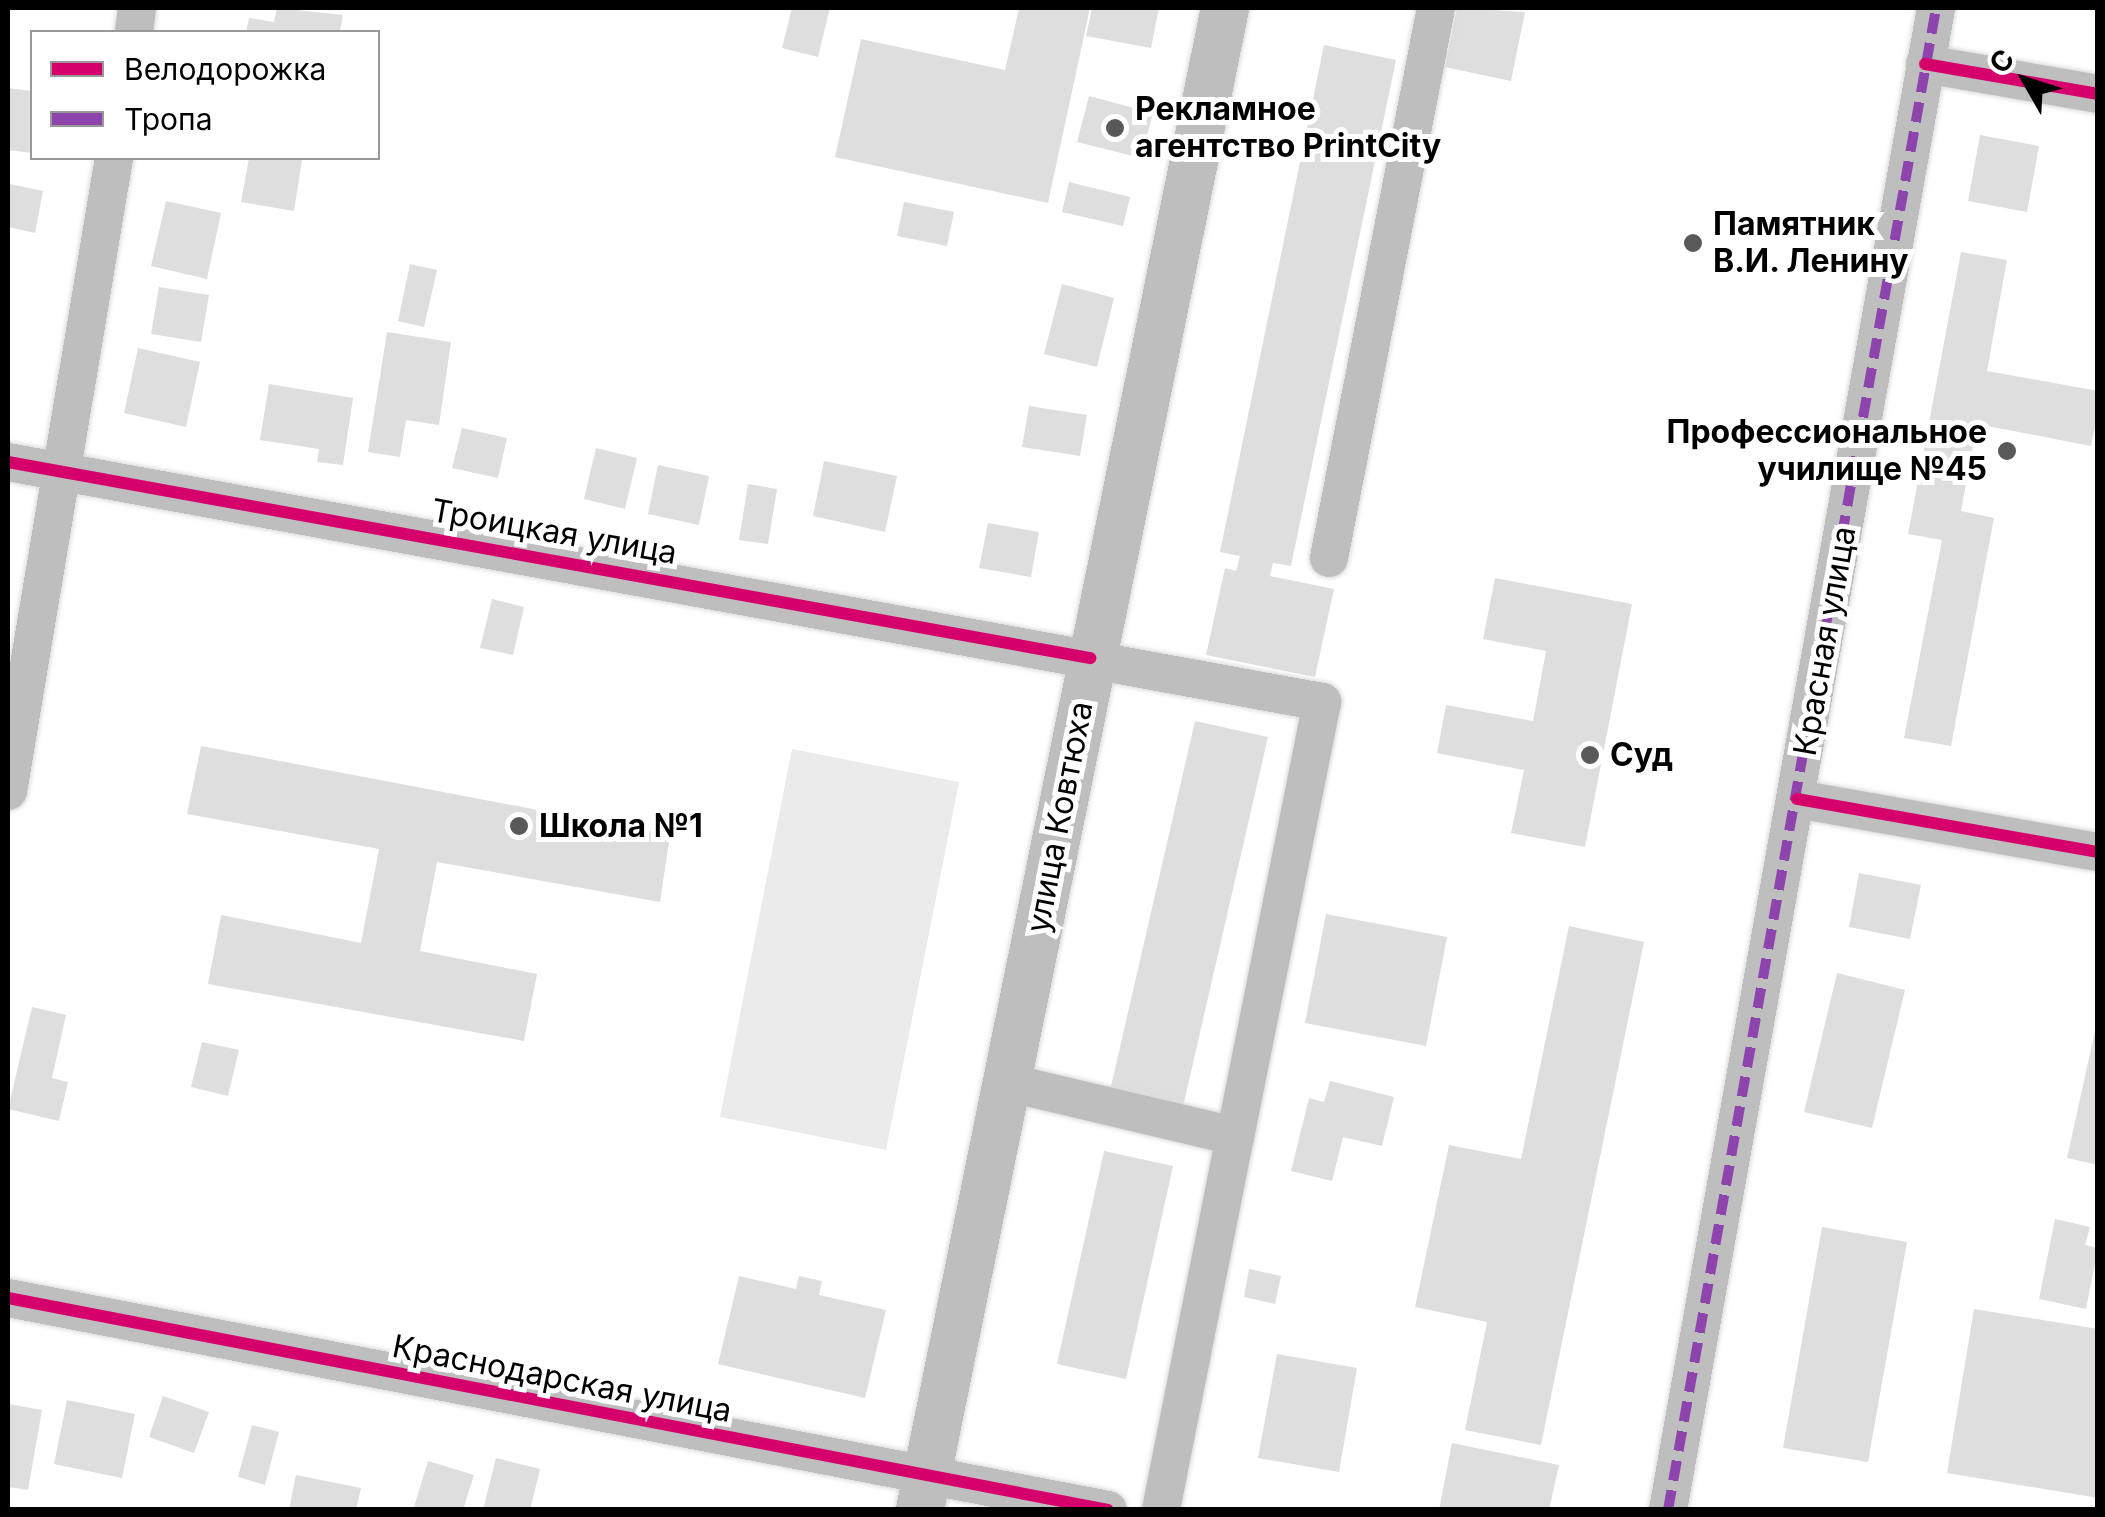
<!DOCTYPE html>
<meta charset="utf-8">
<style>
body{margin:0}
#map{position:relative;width:2105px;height:1517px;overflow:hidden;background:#fff;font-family:Inter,sans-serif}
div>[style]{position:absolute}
.green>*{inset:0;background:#ebebeb}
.building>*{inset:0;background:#dedede}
.roads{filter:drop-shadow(0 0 2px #dbdbdb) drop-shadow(0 0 2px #dbdbdb)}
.minor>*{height:38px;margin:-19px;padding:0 19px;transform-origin:19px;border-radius:19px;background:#bebebe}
.major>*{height:48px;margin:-24px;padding:0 24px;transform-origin:24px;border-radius:24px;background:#bebebe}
.quiet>*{height:10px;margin-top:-5px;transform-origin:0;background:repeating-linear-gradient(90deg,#8e44ad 0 20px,transparent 0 30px)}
.cycleway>*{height:12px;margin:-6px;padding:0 6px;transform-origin:6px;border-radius:6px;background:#d6006c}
.dots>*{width:28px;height:28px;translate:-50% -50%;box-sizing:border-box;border:5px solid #fff;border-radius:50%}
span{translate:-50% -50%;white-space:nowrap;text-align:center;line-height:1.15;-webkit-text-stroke:10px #fff;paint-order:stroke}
.poi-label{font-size:32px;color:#000;font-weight:700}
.left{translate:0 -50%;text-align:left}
.right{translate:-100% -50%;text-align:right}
.street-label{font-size:32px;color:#000}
.frame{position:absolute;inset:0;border:10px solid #000;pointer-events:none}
.legend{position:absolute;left:30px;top:30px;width:350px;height:130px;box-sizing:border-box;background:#fff;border:2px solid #999;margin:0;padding:12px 18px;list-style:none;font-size:30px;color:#000}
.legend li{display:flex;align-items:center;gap:20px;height:50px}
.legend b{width:50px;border:2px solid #999}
.north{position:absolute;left:1975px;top:30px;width:100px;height:100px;-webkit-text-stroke:8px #fff;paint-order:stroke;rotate:309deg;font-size:28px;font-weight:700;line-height:40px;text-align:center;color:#000}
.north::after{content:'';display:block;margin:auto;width:35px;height:45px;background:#000;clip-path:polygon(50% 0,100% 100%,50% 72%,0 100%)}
</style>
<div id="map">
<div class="green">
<i style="clip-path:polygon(792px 749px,959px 782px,886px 1150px,720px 1117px)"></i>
</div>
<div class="building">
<i style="clip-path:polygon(277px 8px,343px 15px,340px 32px,246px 32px,249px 18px,274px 22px)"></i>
<i style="clip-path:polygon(792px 8px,830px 8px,818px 57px,782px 48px)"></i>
<i style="clip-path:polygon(1019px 8px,1090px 8px,1048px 203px,835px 157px,861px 39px,1005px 70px)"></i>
<i style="clip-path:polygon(1092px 8px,1159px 8px,1151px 48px,1086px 36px)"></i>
<i style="clip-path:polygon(1457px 8px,1525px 12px,1511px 81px,1445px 67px)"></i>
<i style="clip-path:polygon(1324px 45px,1396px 60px,1291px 566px,1273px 563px,1270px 576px,1334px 589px,1315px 677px,1206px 655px,1225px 568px,1236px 571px,1240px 556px,1220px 552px)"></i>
<i style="clip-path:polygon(8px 88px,32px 91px,32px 153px,8px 150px)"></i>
<i style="clip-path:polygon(1089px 96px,1153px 113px,1141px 158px,1077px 142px)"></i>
<i style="clip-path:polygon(1980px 135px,2039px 146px,2027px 212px,1968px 201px)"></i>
<i style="clip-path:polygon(249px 158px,302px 160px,294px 211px,241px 202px)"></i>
<i style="clip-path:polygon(1069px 182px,1130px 197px,1123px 226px,1062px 212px)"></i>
<i style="clip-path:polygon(10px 184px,43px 191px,35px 233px,8px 227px)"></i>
<i style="clip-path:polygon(166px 201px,221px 213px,207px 279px,151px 266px)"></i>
<i style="clip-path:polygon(904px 202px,954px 212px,947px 246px,897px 236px)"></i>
<i style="clip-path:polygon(1961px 252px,2007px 260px,1987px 371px,2098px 391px,2098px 413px,2091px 446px,1977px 424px,1961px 511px,1994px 518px,1951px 746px,1904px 738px,1942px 540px,1908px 534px)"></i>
<i style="clip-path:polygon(410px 264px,437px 270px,424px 327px,398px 321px)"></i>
<i style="clip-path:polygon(1062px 284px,1114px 298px,1097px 367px,1044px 354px)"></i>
<i style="clip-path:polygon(159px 287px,209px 295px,201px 342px,151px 334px)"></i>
<i style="clip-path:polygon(387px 332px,451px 342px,439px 425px,406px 420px,400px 457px,368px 452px)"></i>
<i style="clip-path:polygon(138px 348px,200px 362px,186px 427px,124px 413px)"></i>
<i style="clip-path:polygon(269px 384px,353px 398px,343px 465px,317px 462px,319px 449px,260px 440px)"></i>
<i style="clip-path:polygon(1029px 406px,1087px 415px,1080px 456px,1022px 447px)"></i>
<i style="clip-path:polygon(462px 428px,507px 438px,498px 478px,452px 468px)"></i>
<i style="clip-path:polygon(596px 448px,637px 458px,625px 509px,584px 499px)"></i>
<i style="clip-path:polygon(824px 461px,897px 476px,885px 532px,813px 516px)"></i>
<i style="clip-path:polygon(658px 465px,709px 476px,699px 525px,648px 514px)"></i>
<i style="clip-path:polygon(748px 484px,777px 489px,768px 544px,739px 540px)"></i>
<i style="clip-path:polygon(988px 523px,1039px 532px,1031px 577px,979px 568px)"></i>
<i style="clip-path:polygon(1495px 578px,1632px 604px,1585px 847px,1511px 833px,1524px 770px,1437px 753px,1446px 705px,1533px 721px,1546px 651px,1483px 639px)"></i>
<i style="clip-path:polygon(492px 599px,524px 607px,513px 655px,480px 648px)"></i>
<i style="clip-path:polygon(1195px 721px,1268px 737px,1182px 1111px,1109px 1095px)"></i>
<i style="clip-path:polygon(201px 746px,670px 835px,660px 902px,437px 862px,420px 951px,537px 974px,524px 1041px,208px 984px,221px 915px,361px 943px,379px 849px,187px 814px)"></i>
<i style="clip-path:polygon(1859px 873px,1921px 885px,1910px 939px,1849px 927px)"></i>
<i style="clip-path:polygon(1326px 914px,1447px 937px,1426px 1046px,1305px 1023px)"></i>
<i style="clip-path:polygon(1569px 926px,1644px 942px,1541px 1445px,1465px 1430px,1487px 1322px,1415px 1307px,1449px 1145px,1521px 1159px)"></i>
<i style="clip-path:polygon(1837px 973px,1905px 990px,1872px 1128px,1804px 1112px)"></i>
<i style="clip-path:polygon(32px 1007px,66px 1015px,52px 1078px,68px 1082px,59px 1121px,8px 1109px)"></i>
<i style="clip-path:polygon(2096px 1026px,2098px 1026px,2098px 1165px,2067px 1158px)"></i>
<i style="clip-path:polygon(202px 1042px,239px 1050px,228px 1096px,191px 1087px)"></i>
<i style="clip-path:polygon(1330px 1081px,1394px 1097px,1382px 1146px,1343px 1137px,1332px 1181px,1291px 1171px,1309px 1098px,1324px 1102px)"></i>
<i style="clip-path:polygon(1104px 1151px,1173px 1166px,1126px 1379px,1057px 1364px)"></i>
<i style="clip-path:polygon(2055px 1219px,2090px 1227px,2085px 1245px,2098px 1248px,2086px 1309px,2039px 1299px)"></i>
<i style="clip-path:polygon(1822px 1227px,1907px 1242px,1868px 1462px,1783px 1448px)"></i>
<i style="clip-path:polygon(1249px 1269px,1281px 1276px,1275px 1304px,1244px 1297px)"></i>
<i style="clip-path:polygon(739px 1276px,796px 1289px,799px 1276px,822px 1281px,819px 1295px,886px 1310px,865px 1398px,718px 1364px)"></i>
<i style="clip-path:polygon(1974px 1309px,2098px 1329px,2098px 1498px,1947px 1473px)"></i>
<i style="clip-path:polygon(1277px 1354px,1357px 1368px,1339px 1472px,1258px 1458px)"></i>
<i style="clip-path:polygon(163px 1396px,209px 1412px,194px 1453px,149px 1437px)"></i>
<i style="clip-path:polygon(67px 1400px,135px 1414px,122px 1478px,54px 1464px)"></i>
<i style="clip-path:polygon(8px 1404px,42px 1410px,28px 1490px,8px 1487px)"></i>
<i style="clip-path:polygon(252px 1425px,279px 1432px,265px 1485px,238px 1477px)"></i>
<i style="clip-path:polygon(1452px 1443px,1559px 1465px,1549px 1510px,1439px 1510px)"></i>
<i style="clip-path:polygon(496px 1458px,540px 1469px,530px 1510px,483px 1510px)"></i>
<i style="clip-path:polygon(428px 1461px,474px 1475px,463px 1510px,413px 1510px)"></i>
<i style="clip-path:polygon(296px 1475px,361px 1488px,356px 1510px,289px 1510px)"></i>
</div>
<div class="roads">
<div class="minor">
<i style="left:134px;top:32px;width:24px;rotate:-83deg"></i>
<i style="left:1925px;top:64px;width:176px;rotate:9.8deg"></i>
<i style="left:8px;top:462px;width:1336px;rotate:10.35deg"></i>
<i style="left:1322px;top:702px;width:443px;rotate:101.3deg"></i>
<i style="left:1329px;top:558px;width:560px;rotate:-78.99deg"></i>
<i style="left:8px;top:791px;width:642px;rotate:-80.49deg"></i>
<i style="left:1797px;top:799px;width:306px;rotate:10deg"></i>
<i style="left:1010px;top:1083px;width:231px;rotate:13.3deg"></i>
<i style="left:1235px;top:1136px;width:381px;rotate:101.2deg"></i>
<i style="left:8px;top:1298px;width:1120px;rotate:10.91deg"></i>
<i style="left:1668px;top:1510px;width:1526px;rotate:-79.88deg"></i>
</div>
<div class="major">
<i style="left:920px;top:1510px;width:1533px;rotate:-78.52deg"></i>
</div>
</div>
<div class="quiet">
<i style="left:1668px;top:1510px;width:1526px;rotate:-79.88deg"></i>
</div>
<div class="cycleway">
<i style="left:1925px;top:64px;width:176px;rotate:9.8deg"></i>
<i style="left:8px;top:462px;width:1100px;rotate:10.27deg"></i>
<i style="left:1797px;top:799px;width:306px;rotate:10deg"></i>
<i style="left:8px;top:1298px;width:1120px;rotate:10.91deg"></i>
</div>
<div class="dots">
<i style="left:1115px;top:128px;background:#595959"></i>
<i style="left:1693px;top:243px;background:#595959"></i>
<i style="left:2007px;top:451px;background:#595959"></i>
<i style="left:1590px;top:755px;background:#595959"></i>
<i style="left:519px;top:826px;background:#595959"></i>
</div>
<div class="poi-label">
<span class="left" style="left:1135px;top:128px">Рекламное<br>агентство PrintCity</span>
<span class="left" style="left:1713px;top:243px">Памятник<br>В.И. Ленину</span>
<span class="right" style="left:1987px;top:451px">Профессиональное<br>училище №45</span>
<span class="left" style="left:1610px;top:755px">Суд</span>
<span class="left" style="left:539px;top:826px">Школа №1</span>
</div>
<div class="street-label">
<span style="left:554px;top:532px;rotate:10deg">Троицкая улица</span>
<span style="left:1825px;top:641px;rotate:-80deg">Красная улица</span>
<span style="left:1060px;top:817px;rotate:-79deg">улица Ковтюха</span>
<span style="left:562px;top:1379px;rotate:11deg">Краснодарская улица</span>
</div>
<div class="frame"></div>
<ul class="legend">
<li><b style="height:12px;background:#d6006c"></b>Велодорожка</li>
<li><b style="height:12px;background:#8e44ad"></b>Тропа</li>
</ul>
<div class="north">С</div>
</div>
